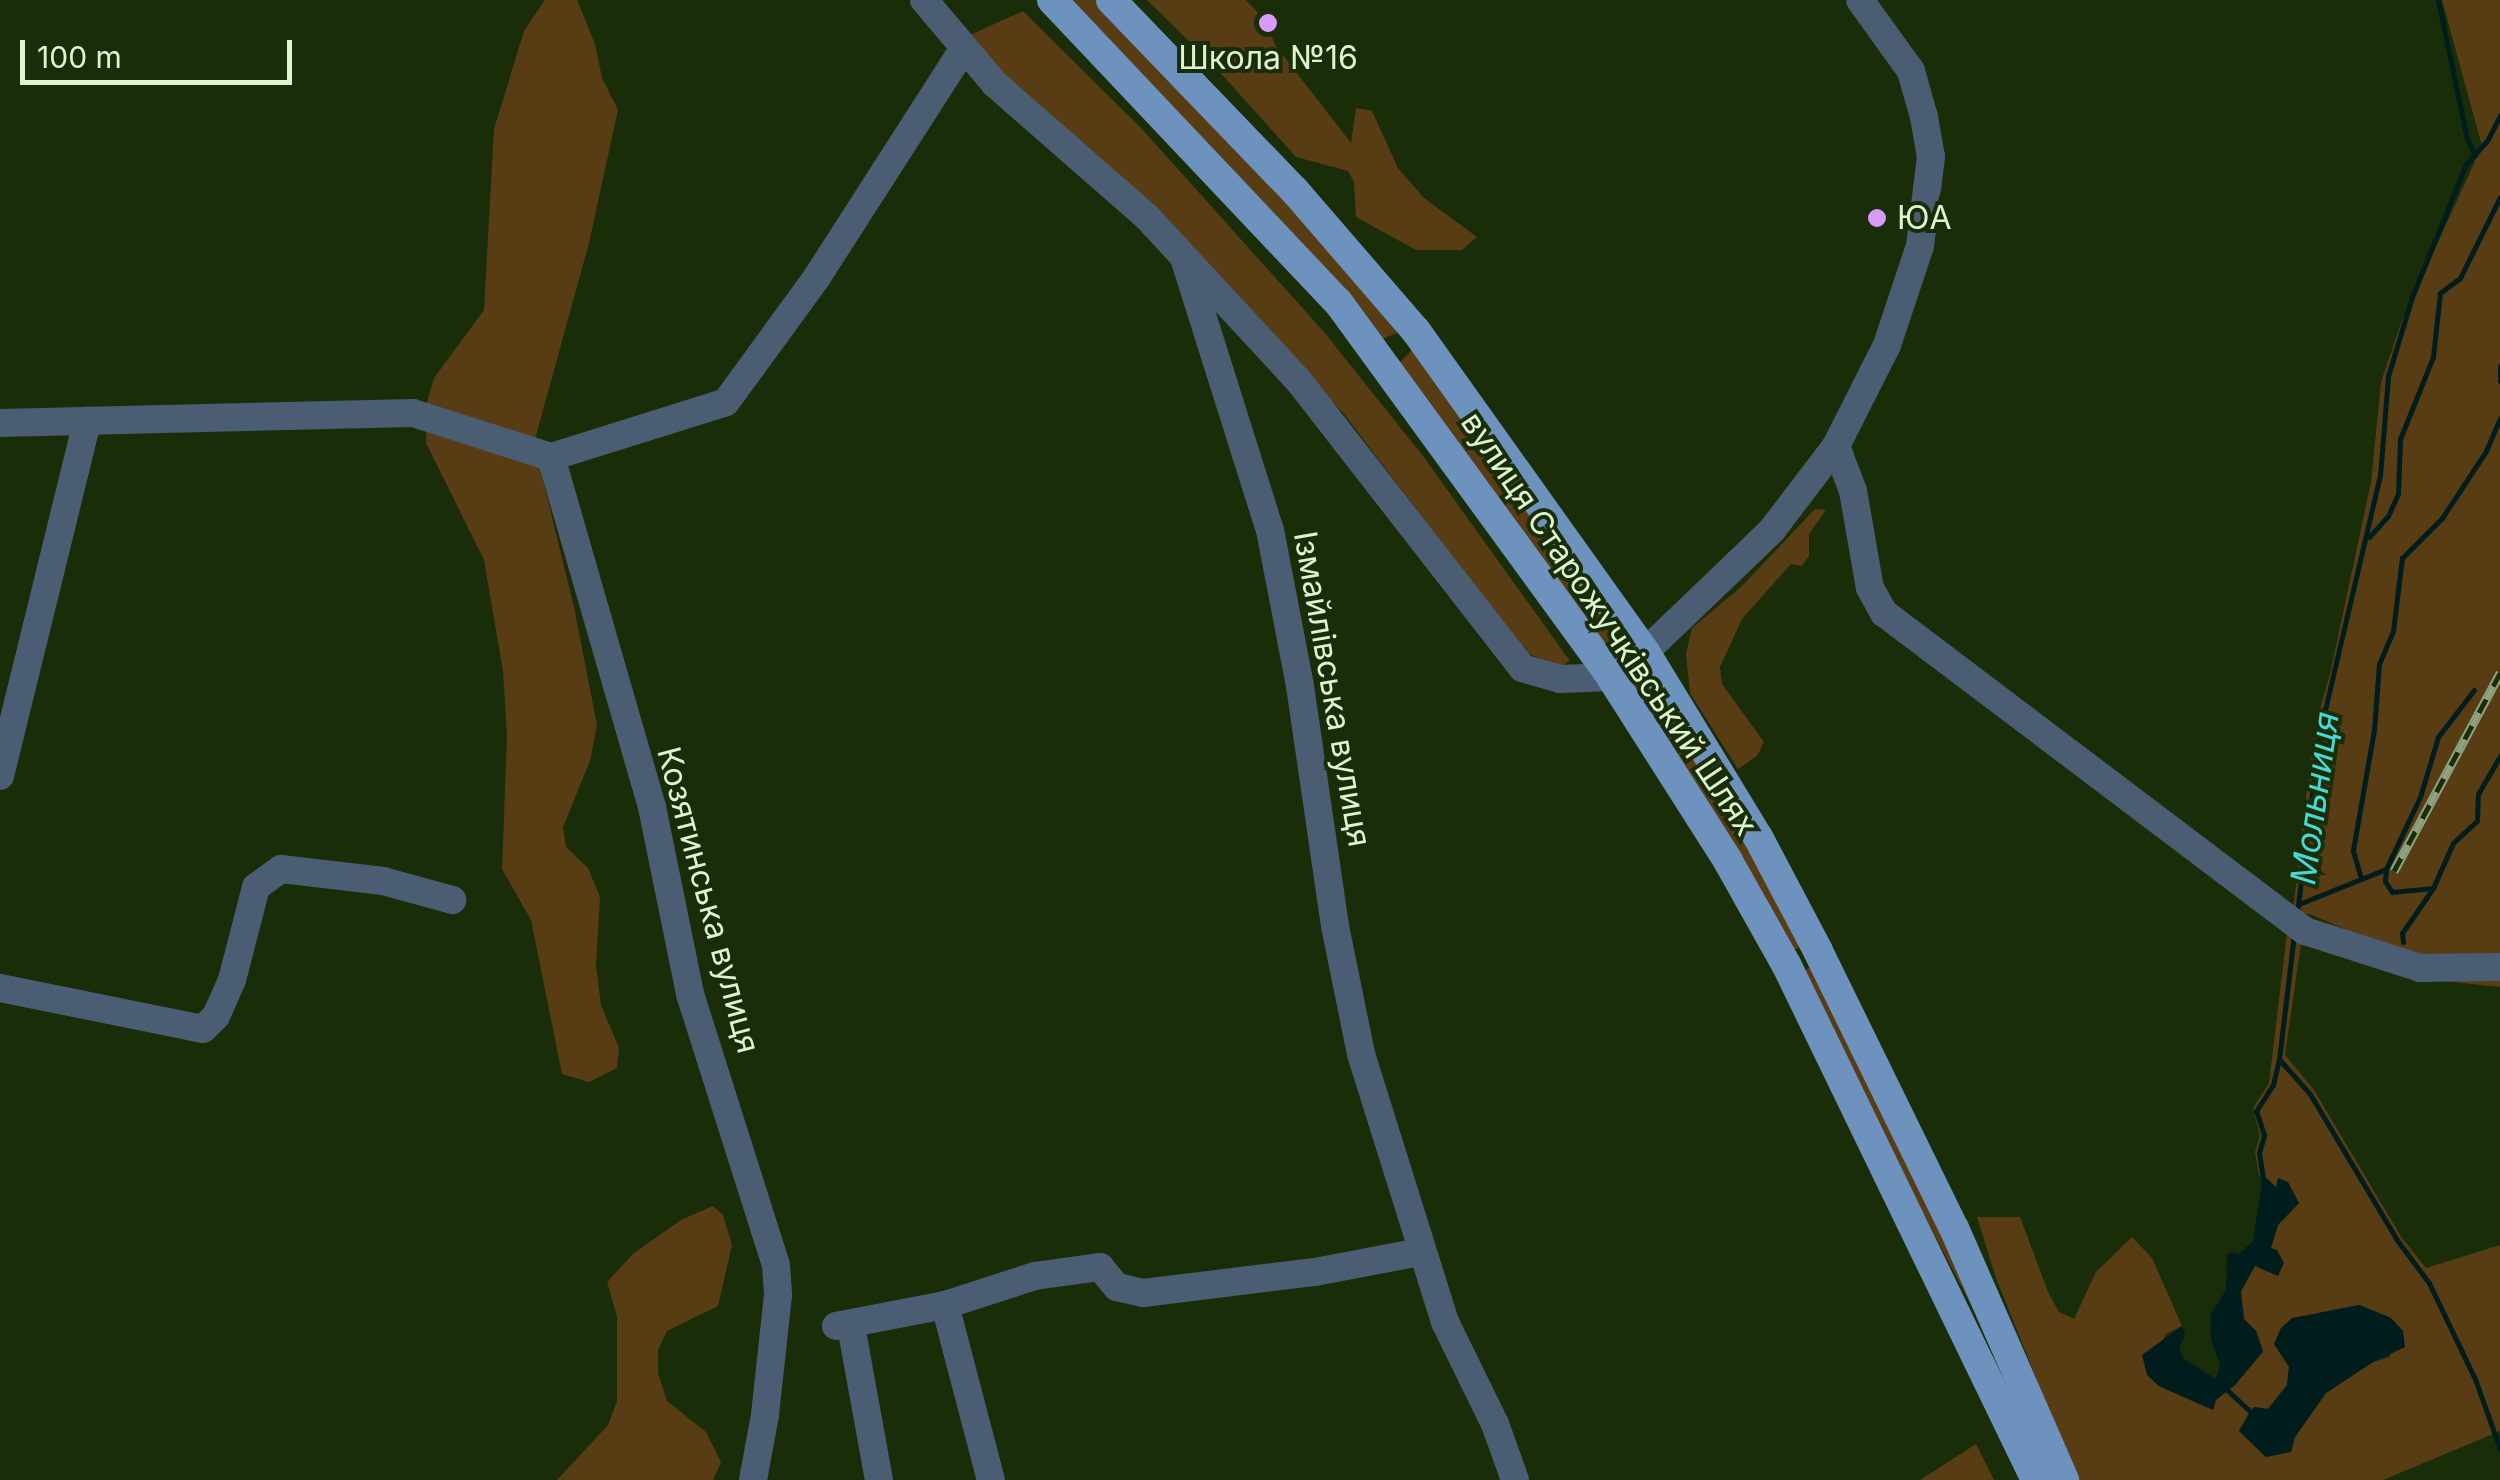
<!DOCTYPE html>
<meta charset="utf-8">
<style>
body{margin:0}
#map{position:relative;width:2500px;height:1480px;overflow:hidden;background:#1a2d09;font-family:Inter,sans-serif}
div>[style]{position:absolute}
.green>*{inset:0;background:#573c14}
.water>*{inset:0;background:#001d1d}
.stream>*{height:5px;margin:-2.5px;padding:0 2.5px;transform-origin:2.5px;border-radius:2.5px;background:#001d1d}
.minor>*{height:28px;margin:-14px;padding:0 14px;transform-origin:14px;border-radius:14px;background:#4b5d72}
.major>*{height:30px;margin:-15px;padding:0 15px;transform-origin:15px;border-radius:15px;background:#6d92bd}
.rail>*{height:9px;margin-top:-4.5px;transform-origin:0;background:repeating-linear-gradient(90deg,#1a2d09 0 15px,#8ea37f 0 30px);box-sizing:border-box;border-block:2px solid #8ea37f}
.dots>*{width:28px;height:28px;translate:-50% -50%;box-sizing:border-box;border:5px solid #1a2d09;border-radius:50%}
span{translate:-50% -50%;white-space:nowrap;text-align:center;line-height:1.15;-webkit-text-stroke:8px #1a2d09;paint-order:stroke}
.poi-label{font-size:32px;color:#def4d0}
.left{translate:0 -50%;text-align:left}
.street-label{font-size:32px;color:#def4d0}
.water-label{font-size:35px;color:#48d9d6;font-style:italic}
.scale{position:absolute;left:20px;top:40px;width:272px;height:45px;box-sizing:border-box;border:5px solid #def4d0;border-top:0;padding-left:12px;font-size:30px;line-height:35px;white-space:nowrap;color:#def4d0;-webkit-text-stroke:8px #1a2d09;paint-order:stroke}
</style>
<div id="map">
<div class="green">
<i style="clip-path:polygon(545px 0,577px 0,595px 44px,602px 78px,618px 110px,589px 243px,534px 443px,574px 607px,597px 725px,590px 761px,563px 827px,566px 847px,588px 868px,600px 897px,596px 965px,601px 1005px,619px 1048px,617px 1068px,589px 1082px,562px 1074px,531px 920px,502px 869px,507px 735px,503px 671px,484px 560px,426px 443px,427px 402px,434px 378px,484px 310px,494px 129px,524px 31px)"></i>
<i style="clip-path:polygon(1065px 0,1097px 0,1185px 89px,1400px 326px,1397px 333px,1382px 339px)"></i>
<i style="clip-path:polygon(1147px 0,1246px 0,1264px 19px,1276px 46px,1351px 143px,1356px 108px,1372px 111px,1398px 168px,1424px 198px,1477px 237px,1462px 250px,1416px 250px,1356px 217px,1354px 182px,1348px 171px,1296px 157px,1215px 67px)"></i>
<i style="clip-path:polygon(2442px 0,2500px 0,2500px 987px,2435px 980px,2420px 962px,2312px 915px,2293px 911px,2313px 734px,2330px 674px,2371px 482px,2381px 382px,2401px 323px,2482px 146px)"></i>
<i style="clip-path:polygon(1023px 11px,1142px 129px,1324px 332px,1423px 456px,1570px 661px,1561px 666px,1526px 653px,1344px 414px,1150px 210px,1021px 96px,968px 36px)"></i>
<i style="clip-path:polygon(1414px 348px,1634px 656px,1805px 942px,1797px 949px,1786px 949px,1400px 362px)"></i>
<i style="clip-path:polygon(1815px 509px,1826px 510px,1809px 534px,1809px 556px,1802px 566px,1791px 564px,1742px 619px,1720px 667px,1722px 684px,1764px 742px,1757px 756px,1738px 769px,1690px 693px,1686px 654px,1692px 628px,1742px 586px)"></i>
<i style="clip-path:polygon(evenodd,2288px 925px,2302px 937px,2285px 1055px,2314px 1090px,2402px 1238px,2426px 1268px,2500px 1245px,2500px 1431px,2383px 1480px,2077px 1480px,1996px 1278px,1977px 1217px,2020px 1217px,2049px 1294px,2059px 1312px,2074px 1319px,2096px 1272px,2132px 1237px,2152px 1258px,2182px 1326px,2166px 1334px,2147px 1374px,2159px 1386px,2213px 1410px,2215px 1400px,2235px 1385px,2263px 1352px,2256px 1331px,2243px 1319px,2241px 1291px,2255px 1265px,2277px 1275px,2270px 1249px,2278px 1225px,2299px 1203px,2259px 1175px,2255px 1152px,2260px 1136px,2253px 1108px,2269px 1083px,2288px 925px,2359px 1305px,2391px 1318px,2390px 1357px,2373px 1362px,2326px 1393px,2295px 1437px,2266px 1457px,2239px 1431px,2249px 1413px,2254px 1407px,2268px 1409px,2287px 1385px,2289px 1367px,2359px 1305px)"></i>
<i style="clip-path:polygon(1808px 968px,1821px 970px,2043px 1443px,1800px 977px)"></i>
<i style="clip-path:polygon(713px 1206px,723px 1215px,732px 1245px,718px 1306px,667px 1331px,658px 1350px,658px 1373px,667px 1401px,706px 1432px,721px 1462px,713px 1480px,557px 1480px,608px 1425px,617px 1401px,617px 1316px,607px 1282px,634px 1253px,681px 1220px)"></i>
<i style="clip-path:polygon(1976px 1444px,1994px 1480px,1920px 1480px)"></i>
</div>
<div class="water">
<i style="clip-path:polygon(2263px 1175px,2276px 1187px,2278px 1178px,2288px 1182px,2299px 1203px,2278px 1225px,2271px 1248px,2277px 1250px,2284px 1263px,2278px 1276px,2255px 1266px,2241px 1291px,2244px 1319px,2256px 1331px,2263px 1351px,2235px 1385px,2216px 1400px,2213px 1410px,2159px 1386px,2147px 1375px,2142px 1355px,2182px 1326px,2185px 1335px,2179px 1349px,2184px 1359px,2216px 1379px,2220px 1365px,2211px 1340px,2210px 1315px,2226px 1290px,2227px 1256px,2231px 1252px,2239px 1254px,2253px 1241px)"></i>
<i style="clip-path:polygon(2359px 1305px,2391px 1318px,2403px 1331px,2405px 1347px,2373px 1362px,2326px 1393px,2295px 1437px,2291px 1452px,2266px 1457px,2239px 1431px,2254px 1407px,2268px 1409px,2287px 1385px,2289px 1367px,2274px 1344px,2281px 1328px,2292px 1318px)"></i>
</div>
<div class="stream">
<i style="left:2438px;top:0;width:142px;rotate:78.2deg"></i>
<i style="left:2467px;top:139px;width:18px;rotate:63deg"></i>
<i style="left:2500px;top:366px;width:15px;rotate:90deg"></i>
<i style="left:2369px;top:537px;width:28px;rotate:-48deg"></i>
<i style="left:2388px;top:516px;width:24px;rotate:-66deg"></i>
<i style="left:2398px;top:494px;width:55px;rotate:-87.9deg"></i>
<i style="left:2400px;top:439px;width:88px;rotate:-68.1deg"></i>
<i style="left:2433px;top:357px;width:64px;rotate:-83.8deg"></i>
<i style="left:2440px;top:293px;width:25px;rotate:-37deg"></i>
<i style="left:2460px;top:278px;width:90px;rotate:-63.7deg"></i>
<i style="left:2474px;top:690px;width:59px;rotate:127.5deg"></i>
<i style="left:2438px;top:737px;width:63px;rotate:106.7deg"></i>
<i style="left:2420px;top:797px;width:80px;rotate:115.3deg"></i>
<i style="left:2386px;top:869px;width:12px;rotate:95deg"></i>
<i style="left:2385px;top:881px;width:13px;rotate:58deg"></i>
<i style="left:2392px;top:892px;width:41px;rotate:-5.6deg"></i>
<i style="left:2433px;top:888px;width:49px;rotate:-66deg"></i>
<i style="left:2453px;top:843px;width:33px;rotate:-43deg"></i>
<i style="left:2477px;top:821px;width:27px;rotate:-88deg"></i>
<i style="left:2478px;top:794px;width:44px;rotate:-59.9deg"></i>
<i style="left:2360px;top:875px;width:26px;rotate:-106deg"></i>
<i style="left:2353px;top:850px;width:122px;rotate:-80.1deg"></i>
<i style="left:2374px;top:730px;width:66px;rotate:-85.7deg"></i>
<i style="left:2379px;top:664px;width:36px;rotate:-67deg"></i>
<i style="left:2393px;top:631px;width:74px;rotate:-83deg"></i>
<i style="left:2402px;top:558px;width:57px;rotate:-45deg"></i>
<i style="left:2442px;top:518px;width:80px;rotate:-56.7deg"></i>
<i style="left:2486px;top:451px;width:36px;rotate:-67deg"></i>
<i style="left:2299px;top:904px;width:94px;rotate:-21.9deg"></i>
<i style="left:2297px;top:913px;width:183px;rotate:-82.8deg"></i>
<i style="left:2320px;top:731px;width:262px;rotate:-76.8deg"></i>
<i style="left:2380px;top:476px;width:100px;rotate:-85.4deg"></i>
<i style="left:2388px;top:376px;width:83px;rotate:-73.1deg"></i>
<i style="left:2412px;top:297px;width:144px;rotate:-67.9deg"></i>
<i style="left:2466px;top:164px;width:31px;rotate:-48deg"></i>
<i style="left:2487px;top:141px;width:29px;rotate:-63deg"></i>
<i style="left:2294px;top:934px;width:126px;rotate:96.8deg"></i>
<i style="left:2279px;top:1059px;width:47px;rotate:48.5deg"></i>
<i style="left:2310px;top:1094px;width:170px;rotate:59.2deg"></i>
<i style="left:2397px;top:1240px;width:54px;rotate:53.3deg"></i>
<i style="left:2429px;top:1283px;width:106px;rotate:64.4deg"></i>
<i style="left:2475px;top:1379px;width:74px;rotate:70.3deg"></i>
<i style="left:2403px;top:942px;width:9px;rotate:-96deg"></i>
<i style="left:2402px;top:933px;width:55px;rotate:-55.4deg"></i>
<i style="left:2263px;top:1178px;width:25px;rotate:-99deg"></i>
<i style="left:2259px;top:1153px;width:19px;rotate:-74deg"></i>
<i style="left:2264px;top:1135px;width:25px;rotate:-108deg"></i>
<i style="left:2256px;top:1111px;width:31px;rotate:-57deg"></i>
<i style="left:2273px;top:1085px;width:27px;rotate:-77deg"></i>
<i style="left:2226px;top:1389px;width:40px;rotate:43deg"></i>
</div>
<div class="minor">
<i style="left:924px;top:0;width:110px;rotate:49.8deg"></i>
<i style="left:995px;top:84px;width:202px;rotate:41.2deg"></i>
<i style="left:1147px;top:217px;width:222px;rotate:47.2deg"></i>
<i style="left:1298px;top:380px;width:365px;rotate:52.1deg"></i>
<i style="left:1522px;top:668px;width:40px;rotate:16deg"></i>
<i style="left:1560px;top:679px;width:51px;rotate:-2.2deg"></i>
<i style="left:1185px;top:261px;width:282px;rotate:72.5deg"></i>
<i style="left:1270px;top:530px;width:159px;rotate:79.1deg"></i>
<i style="left:1300px;top:686px;width:243px;rotate:81.7deg"></i>
<i style="left:1335px;top:926px;width:131px;rotate:78.5deg"></i>
<i style="left:1361px;top:1054px;width:281px;rotate:72.6deg"></i>
<i style="left:1445px;top:1322px;width:114px;rotate:63.9deg"></i>
<i style="left:1495px;top:1424px;width:59px;rotate:70.3deg"></i>
<i style="left:0;top:423px;width:413px;rotate:-1.4deg"></i>
<i style="left:413px;top:413px;width:145px;rotate:17.7deg"></i>
<i style="left:1836px;top:446px;width:48px;rotate:69.3deg"></i>
<i style="left:1853px;top:491px;width:98px;rotate:80.1deg"></i>
<i style="left:1870px;top:588px;width:29px;rotate:61deg"></i>
<i style="left:1884px;top:613px;width:528px;rotate:37.07deg"></i>
<i style="left:2305px;top:931px;width:121px;rotate:17.8deg"></i>
<i style="left:2420px;top:968px;width:80px;rotate:-0.7deg"></i>
<i style="left:551px;top:457px;width:364px;rotate:73.9deg"></i>
<i style="left:652px;top:807px;width:191px;rotate:78.5deg"></i>
<i style="left:690px;top:994px;width:284px;rotate:72.4deg"></i>
<i style="left:776px;top:1265px;width:30px;rotate:86deg"></i>
<i style="left:778px;top:1295px;width:121px;rotate:96.2deg"></i>
<i style="left:765px;top:1415px;width:66px;rotate:100.5deg"></i>
<i style="left:551px;top:457px;width:183px;rotate:-17.4deg"></i>
<i style="left:726px;top:402px;width:155px;rotate:-53.9deg"></i>
<i style="left:817px;top:277px;width:272px;rotate:-57.3deg"></i>
<i style="left:1645px;top:652px;width:176px;rotate:-43.8deg"></i>
<i style="left:1772px;top:530px;width:106px;rotate:-52.7deg"></i>
<i style="left:1836px;top:446px;width:113px;rotate:-63.2deg"></i>
<i style="left:1887px;top:345px;width:104px;rotate:-71.6deg"></i>
<i style="left:1920px;top:246px;width:90px;rotate:-83deg"></i>
<i style="left:1931px;top:157px;width:41px;rotate:-99.9deg"></i>
<i style="left:1924px;top:117px;width:48px;rotate:-105.8deg"></i>
<i style="left:1911px;top:71px;width:87px;rotate:-125.7deg"></i>
<i style="left:0;top:776px;width:366px;rotate:-76.2deg"></i>
<i style="left:0;top:988px;width:207px;rotate:11.4deg"></i>
<i style="left:203px;top:1029px;width:18px;rotate:-45deg"></i>
<i style="left:216px;top:1016px;width:39px;rotate:-66deg"></i>
<i style="left:232px;top:980px;width:96px;rotate:-75.5deg"></i>
<i style="left:256px;top:887px;width:31px;rotate:-36deg"></i>
<i style="left:281px;top:869px;width:103px;rotate:6.7deg"></i>
<i style="left:383px;top:881px;width:72px;rotate:15.4deg"></i>
<i style="left:945px;top:1305px;width:181px;rotate:75.3deg"></i>
<i style="left:836px;top:1326px;width:111px;rotate:-10.9deg"></i>
<i style="left:945px;top:1305px;width:95px;rotate:-17.9deg"></i>
<i style="left:1035px;top:1276px;width:66px;rotate:-7.9deg"></i>
<i style="left:1100px;top:1267px;width:26px;rotate:50deg"></i>
<i style="left:1117px;top:1287px;width:27px;rotate:13deg"></i>
<i style="left:1143px;top:1293px;width:173px;rotate:-7deg"></i>
<i style="left:1315px;top:1272px;width:107px;rotate:-10.8deg"></i>
<i style="left:851px;top:1326px;width:157px;rotate:79.7deg"></i>
</div>
<div class="major">
<i style="left:1052px;top:0;width:416px;rotate:46.6deg"></i>
<i style="left:1338px;top:302px;width:464px;rotate:53.9deg"></i>
<i style="left:1611px;top:677px;width:218px;rotate:57.5deg"></i>
<i style="left:1728px;top:861px;width:120px;rotate:60.7deg"></i>
<i style="left:1787px;top:966px;width:571px;rotate:64.15deg"></i>
<i style="left:1111px;top:0;width:265px;rotate:46.1deg"></i>
<i style="left:1295px;top:191px;width:185px;rotate:49.2deg"></i>
<i style="left:1416px;top:331px;width:394px;rotate:54.5deg"></i>
<i style="left:1645px;top:652px;width:217px;rotate:58.6deg"></i>
<i style="left:1758px;top:837px;width:129px;rotate:62.2deg"></i>
<i style="left:1818px;top:951px;width:309px;rotate:63.9deg"></i>
<i style="left:1954px;top:1228px;width:275px;rotate:66.4deg"></i>
</div>
<div class="rail">
<i style="left:2394px;top:871px;width:225px;rotate:-61.8deg"></i>
</div>
<div class="dots">
<i style="left:1268px;top:23px;background:#d89bf8"></i>
<i style="left:1877px;top:218px;background:#d89bf8"></i>
</div>
<div class="poi-label">
<span style="left:1268px;top:58px">Школа №16</span>
<span class="left" style="left:1897px;top:218px">ЮА</span>
</div>
<div class="street-label">
<span style="left:1609px;top:624px;rotate:56deg">вулиця Старожучківський Шлях</span>
<span style="left:1332px;top:689px;rotate:80deg">Ізмайлівська вулиця</span>
<span style="left:708px;top:900px;rotate:75deg">Козятинська вулиця</span>
</div>
<div class="water-label">
<span style="left:2314px;top:798px;rotate:-82deg">Мольниця</span>
</div>
<div class="scale">100 m</div>
</div>
